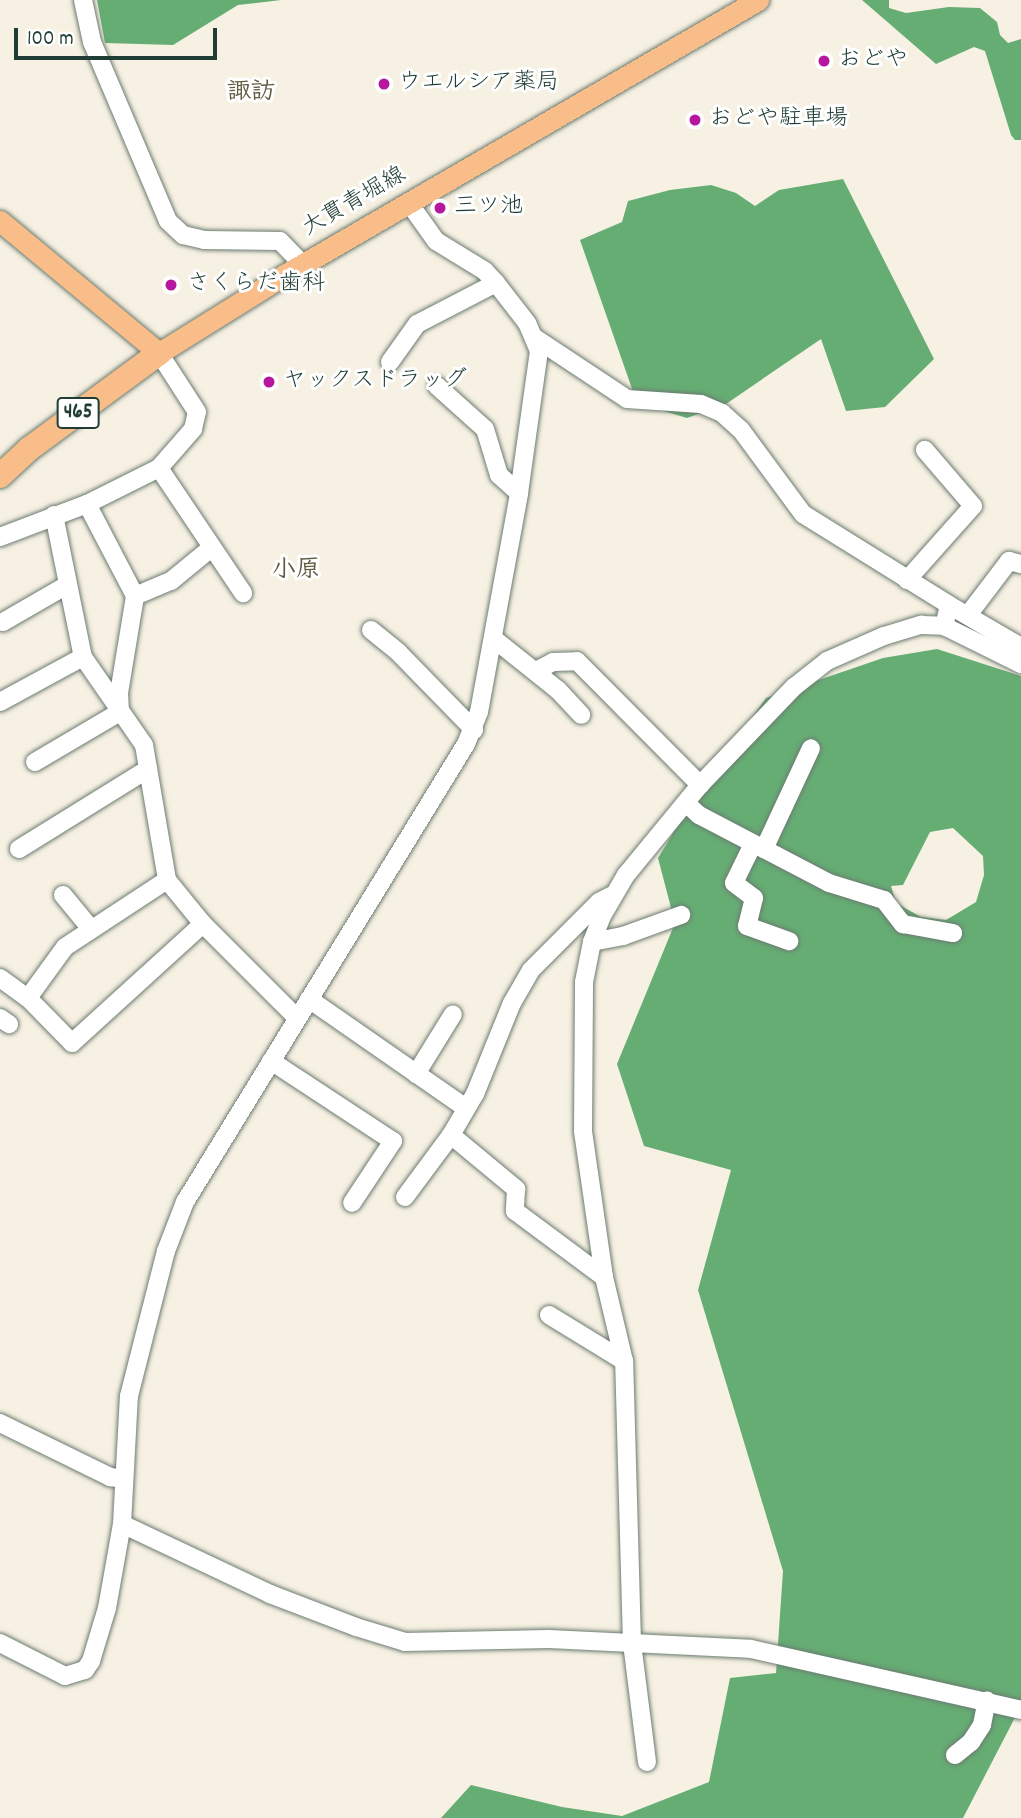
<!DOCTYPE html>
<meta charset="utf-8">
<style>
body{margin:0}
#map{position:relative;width:1021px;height:1818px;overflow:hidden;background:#f7f1e3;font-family:Dekko,"Klee One",sans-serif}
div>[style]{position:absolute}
.forest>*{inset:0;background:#66ad74}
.roads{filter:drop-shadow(0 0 2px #6b7c71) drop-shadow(0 0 2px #6b7c71)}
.minor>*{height:18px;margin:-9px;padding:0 9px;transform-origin:9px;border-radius:9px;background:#fff}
.major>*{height:21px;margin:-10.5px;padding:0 10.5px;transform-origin:10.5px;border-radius:10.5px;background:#f8bd89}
.highway>*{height:24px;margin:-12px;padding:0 12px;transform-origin:12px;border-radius:12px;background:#f8bd89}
.dots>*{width:19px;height:19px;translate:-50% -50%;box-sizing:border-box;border:4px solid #fff;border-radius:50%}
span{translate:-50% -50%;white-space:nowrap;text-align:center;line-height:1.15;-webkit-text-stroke:6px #fff;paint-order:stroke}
.shield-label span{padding:2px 5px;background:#fff;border:2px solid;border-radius:5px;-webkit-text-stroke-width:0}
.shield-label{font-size:21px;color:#1f3d34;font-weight:700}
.poi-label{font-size:23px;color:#1f3d34}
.left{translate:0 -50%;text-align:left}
.street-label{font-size:23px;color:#1f3d34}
.neighbourhood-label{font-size:24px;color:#615d43;font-weight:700}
.scale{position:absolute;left:14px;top:28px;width:203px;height:32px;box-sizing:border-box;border:4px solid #1f3d34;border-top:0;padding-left:9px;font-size:21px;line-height:24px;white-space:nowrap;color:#1f3d34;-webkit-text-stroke:5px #fff;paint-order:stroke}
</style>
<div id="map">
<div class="forest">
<i style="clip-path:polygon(97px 0,281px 0,238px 5px,173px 45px,105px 43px)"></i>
<i style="clip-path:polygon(862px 0,889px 0,889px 8px,906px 13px,949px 7px,980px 8px,997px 22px,1000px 35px,1008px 43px,1021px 39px,1021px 140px,1015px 140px,1011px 135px,985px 51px,974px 47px,936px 64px)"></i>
<i style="clip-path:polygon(843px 179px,934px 359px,885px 407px,846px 411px,821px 339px,726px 404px,687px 418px,637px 403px,580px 240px,622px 222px,628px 201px,670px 190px,711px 185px,736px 193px,755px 206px,779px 190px)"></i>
<i style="clip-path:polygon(evenodd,937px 649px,1021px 676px,1021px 1706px,963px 1818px,441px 1818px,471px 1785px,562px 1807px,622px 1816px,709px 1782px,730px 1678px,776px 1673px,783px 1571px,698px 1290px,731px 1170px,644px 1146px,617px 1064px,675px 923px,658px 858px,692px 802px,766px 698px,883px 658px,937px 649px,953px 828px,983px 856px,984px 875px,976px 902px,946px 920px,921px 917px,896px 903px,891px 886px,903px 885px,930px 832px,953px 828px)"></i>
</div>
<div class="roads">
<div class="minor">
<i style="left:83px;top:0;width:43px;rotate:77.9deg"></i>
<i style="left:92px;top:42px;width:194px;rotate:67deg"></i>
<i style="left:168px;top:221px;width:21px;rotate:43deg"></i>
<i style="left:183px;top:235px;width:22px;rotate:13deg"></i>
<i style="left:204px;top:240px;width:76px;rotate:0.8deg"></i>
<i style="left:280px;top:241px;width:32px;rotate:46deg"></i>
<i style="left:535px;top:338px;width:110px;rotate:33.5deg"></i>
<i style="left:627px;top:399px;width:74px;rotate:3.9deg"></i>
<i style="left:701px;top:404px;width:23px;rotate:23deg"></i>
<i style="left:722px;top:413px;width:25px;rotate:42deg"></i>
<i style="left:741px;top:430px;width:104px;rotate:53.6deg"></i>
<i style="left:803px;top:514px;width:172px;rotate:31.9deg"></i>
<i style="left:949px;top:605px;width:22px;rotate:103deg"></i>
<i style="left:390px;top:362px;width:47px;rotate:-54.6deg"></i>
<i style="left:417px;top:324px;width:89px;rotate:-27.4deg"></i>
<i style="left:437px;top:386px;width:64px;rotate:41.9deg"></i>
<i style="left:485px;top:429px;width:48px;rotate:73.1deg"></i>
<i style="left:499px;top:475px;width:27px;rotate:42deg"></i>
<i style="left:159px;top:468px;width:151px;rotate:56.1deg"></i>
<i style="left:87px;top:504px;width:104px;rotate:62.4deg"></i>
<i style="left:54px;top:515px;width:145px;rotate:78.5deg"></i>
<i style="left:83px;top:657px;width:107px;rotate:55.3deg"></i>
<i style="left:144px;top:745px;width:137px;rotate:80.3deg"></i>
<i style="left:167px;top:880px;width:57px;rotate:50.7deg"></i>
<i style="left:203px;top:924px;width:133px;rotate:45deg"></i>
<i style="left:0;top:537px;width:93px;rotate:-20.8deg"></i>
<i style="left:87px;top:504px;width:80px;rotate:-26.6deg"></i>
<i style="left:159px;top:468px;width:52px;rotate:-48.9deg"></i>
<i style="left:193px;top:429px;width:17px;rotate:-77deg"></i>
<i style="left:197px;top:412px;width:70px;rotate:-122.8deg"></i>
<i style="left:907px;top:580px;width:99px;rotate:-48.3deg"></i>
<i style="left:973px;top:506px;width:74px;rotate:-130.6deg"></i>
<i style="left:949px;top:605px;width:83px;rotate:30.3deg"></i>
<i style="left:968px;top:615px;width:68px;rotate:-52.8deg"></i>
<i style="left:1009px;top:561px;width:12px;rotate:14deg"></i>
<i style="left:3px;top:622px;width:74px;rotate:-30deg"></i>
<i style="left:371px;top:630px;width:35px;rotate:39deg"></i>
<i style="left:398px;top:652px;width:109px;rotate:45.7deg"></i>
<i style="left:494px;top:639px;width:82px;rotate:38.6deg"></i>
<i style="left:558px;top:690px;width:34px;rotate:47deg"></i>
<i style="left:536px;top:671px;width:19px;rotate:-28deg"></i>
<i style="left:553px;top:662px;width:24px;rotate:-2deg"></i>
<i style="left:577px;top:661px;width:175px;rotate:45.2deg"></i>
<i style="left:0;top:702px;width:94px;rotate:-28.5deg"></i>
<i style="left:35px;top:762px;width:99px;rotate:-30.5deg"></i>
<i style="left:120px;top:712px;width:19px;rotate:-93deg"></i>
<i style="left:119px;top:693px;width:98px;rotate:-80.6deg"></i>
<i style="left:135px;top:596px;width:39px;rotate:-23deg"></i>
<i style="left:171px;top:581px;width:52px;rotate:-39.5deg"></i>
<i style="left:686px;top:803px;width:18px;rotate:43deg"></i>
<i style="left:699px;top:815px;width:147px;rotate:27.6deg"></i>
<i style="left:829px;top:883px;width:58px;rotate:17.2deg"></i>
<i style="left:884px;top:900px;width:31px;rotate:52deg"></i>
<i style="left:903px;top:924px;width:51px;rotate:10.2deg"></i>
<i style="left:753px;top:844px;width:43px;rotate:116deg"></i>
<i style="left:734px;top:883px;width:25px;rotate:37deg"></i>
<i style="left:754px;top:898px;width:29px;rotate:104deg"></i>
<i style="left:747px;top:926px;width:45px;rotate:19.7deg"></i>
<i style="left:19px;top:849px;width:152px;rotate:-31.8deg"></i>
<i style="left:764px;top:849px;width:111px;rotate:-65deg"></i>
<i style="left:63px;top:895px;width:44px;rotate:50.5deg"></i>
<i style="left:592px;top:942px;width:32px;rotate:-11deg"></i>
<i style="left:623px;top:936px;width:62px;rotate:-19.9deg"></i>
<i style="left:0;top:978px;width:34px;rotate:36deg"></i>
<i style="left:28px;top:998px;width:63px;rotate:45.6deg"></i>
<i style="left:72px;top:1043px;width:177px;rotate:-42.3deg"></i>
<i style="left:28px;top:998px;width:63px;rotate:-54deg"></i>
<i style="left:65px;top:947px;width:122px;rotate:-33.3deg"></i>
<i style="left:309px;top:999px;width:191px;rotate:34.8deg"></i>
<i style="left:0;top:1018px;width:11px;rotate:34deg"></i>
<i style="left:271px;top:1061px;width:146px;rotate:33.3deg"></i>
<i style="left:393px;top:1141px;width:74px;rotate:123.5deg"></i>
<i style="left:416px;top:1074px;width:70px;rotate:-58.3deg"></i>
<i style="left:451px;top:1135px;width:85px;rotate:39.7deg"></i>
<i style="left:516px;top:1189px;width:22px;rotate:93deg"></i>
<i style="left:515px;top:1211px;width:111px;rotate:36.6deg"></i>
<i style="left:405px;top:1197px;width:77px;rotate:-53.4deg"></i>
<i style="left:451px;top:1135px;width:48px;rotate:-59.7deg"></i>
<i style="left:475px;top:1094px;width:98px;rotate:-67.9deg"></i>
<i style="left:512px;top:1003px;width:38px;rotate:-60deg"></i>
<i style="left:531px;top:970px;width:96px;rotate:-45deg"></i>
<i style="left:599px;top:902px;width:13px;rotate:-27deg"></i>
<i style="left:549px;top:1315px;width:88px;rotate:31.5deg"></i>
<i style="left:0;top:1423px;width:123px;rotate:26.1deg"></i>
<i style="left:110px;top:1477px;width:14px;rotate:8deg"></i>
<i style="left:122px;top:1524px;width:164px;rotate:25.3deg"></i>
<i style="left:270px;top:1594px;width:92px;rotate:21deg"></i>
<i style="left:356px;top:1627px;width:51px;rotate:17deg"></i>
<i style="left:405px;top:1642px;width:143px;rotate:-1.2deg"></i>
<i style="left:548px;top:1639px;width:203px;rotate:2.8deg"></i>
<i style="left:751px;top:1649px;width:277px;rotate:12.7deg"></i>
<i style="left:0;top:1643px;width:73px;rotate:26.9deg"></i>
<i style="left:65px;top:1676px;width:21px;rotate:-17deg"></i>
<i style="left:85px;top:1670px;width:11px;rotate:-56deg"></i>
<i style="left:91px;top:1661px;width:55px;rotate:-73.2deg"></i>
<i style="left:107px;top:1608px;width:85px;rotate:-79.9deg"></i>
<i style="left:122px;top:1524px;width:128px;rotate:-86.9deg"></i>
<i style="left:129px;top:1396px;width:150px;rotate:-75.7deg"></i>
<i style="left:166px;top:1251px;width:53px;rotate:-68.8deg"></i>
<i style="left:185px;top:1202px;width:537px;rotate:-58.47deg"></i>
<i style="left:466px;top:744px;width:35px;rotate:-68deg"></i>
<i style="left:479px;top:712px;width:223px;rotate:-79.6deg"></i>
<i style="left:519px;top:493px;width:143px;rotate:-82deg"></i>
<i style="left:539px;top:351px;width:30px;rotate:-113deg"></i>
<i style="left:527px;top:323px;width:51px;rotate:-127.8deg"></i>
<i style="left:496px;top:283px;width:16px;rotate:-133deg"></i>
<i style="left:485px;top:271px;width:57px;rotate:-148.5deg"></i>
<i style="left:436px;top:241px;width:47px;rotate:-125.4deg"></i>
<i style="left:955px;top:1755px;width:21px;rotate:-39deg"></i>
<i style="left:971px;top:1742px;width:20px;rotate:-57deg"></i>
<i style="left:982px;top:1725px;width:25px;rotate:-79deg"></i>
<i style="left:647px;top:1762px;width:120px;rotate:-97.2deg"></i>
<i style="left:632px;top:1643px;width:282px;rotate:-91.6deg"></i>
<i style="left:624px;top:1361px;width:86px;rotate:-103.4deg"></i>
<i style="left:604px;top:1277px;width:148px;rotate:-98.2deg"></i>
<i style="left:583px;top:1131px;width:149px;rotate:-89.6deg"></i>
<i style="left:584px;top:982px;width:41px;rotate:-78.7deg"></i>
<i style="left:592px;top:942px;width:28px;rotate:-69deg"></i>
<i style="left:602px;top:916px;width:48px;rotate:-59.7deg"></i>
<i style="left:626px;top:875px;width:117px;rotate:-50.6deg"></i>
<i style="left:700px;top:785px;width:136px;rotate:-46.2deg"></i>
<i style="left:794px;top:687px;width:42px;rotate:-38.2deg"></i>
<i style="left:827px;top:661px;width:62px;rotate:-23.7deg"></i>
<i style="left:884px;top:636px;width:39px;rotate:-17deg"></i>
<i style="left:921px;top:625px;width:23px;rotate:2deg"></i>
<i style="left:944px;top:626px;width:86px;rotate:26.3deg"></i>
</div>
<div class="major">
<i style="left:0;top:221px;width:207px;rotate:39.7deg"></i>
<i style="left:159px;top:353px;width:150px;rotate:-31.9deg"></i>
<i style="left:286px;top:274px;width:546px;rotate:-30.14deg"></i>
</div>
<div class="highway">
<i style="left:0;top:476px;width:40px;rotate:-43deg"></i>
<i style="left:29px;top:449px;width:162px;rotate:-36.4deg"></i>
</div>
</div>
<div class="dots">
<i style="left:824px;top:61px;background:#b5179e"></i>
<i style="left:384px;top:84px;background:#b5179e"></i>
<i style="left:695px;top:120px;background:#b5179e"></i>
<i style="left:440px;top:208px;background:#b5179e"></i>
<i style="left:171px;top:285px;background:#b5179e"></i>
<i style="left:269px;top:382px;background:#b5179e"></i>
</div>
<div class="shield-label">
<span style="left:78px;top:413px">465</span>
</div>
<div class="poi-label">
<span class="left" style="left:838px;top:61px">おどや</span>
<span class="left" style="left:398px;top:84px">ウエルシア薬局</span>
<span class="left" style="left:709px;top:120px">おどや駐車場</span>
<span class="left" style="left:454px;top:208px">三ツ池</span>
<span class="left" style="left:187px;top:285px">さくらだ歯科</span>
<span class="left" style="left:283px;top:382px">ヤックスドラッグ</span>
</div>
<div class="street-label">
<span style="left:355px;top:203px;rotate:-30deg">大貫青堀線</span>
</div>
<div class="neighbourhood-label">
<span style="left:251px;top:94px">諏訪</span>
<span style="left:296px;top:572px">小原</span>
</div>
<div class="scale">100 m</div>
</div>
